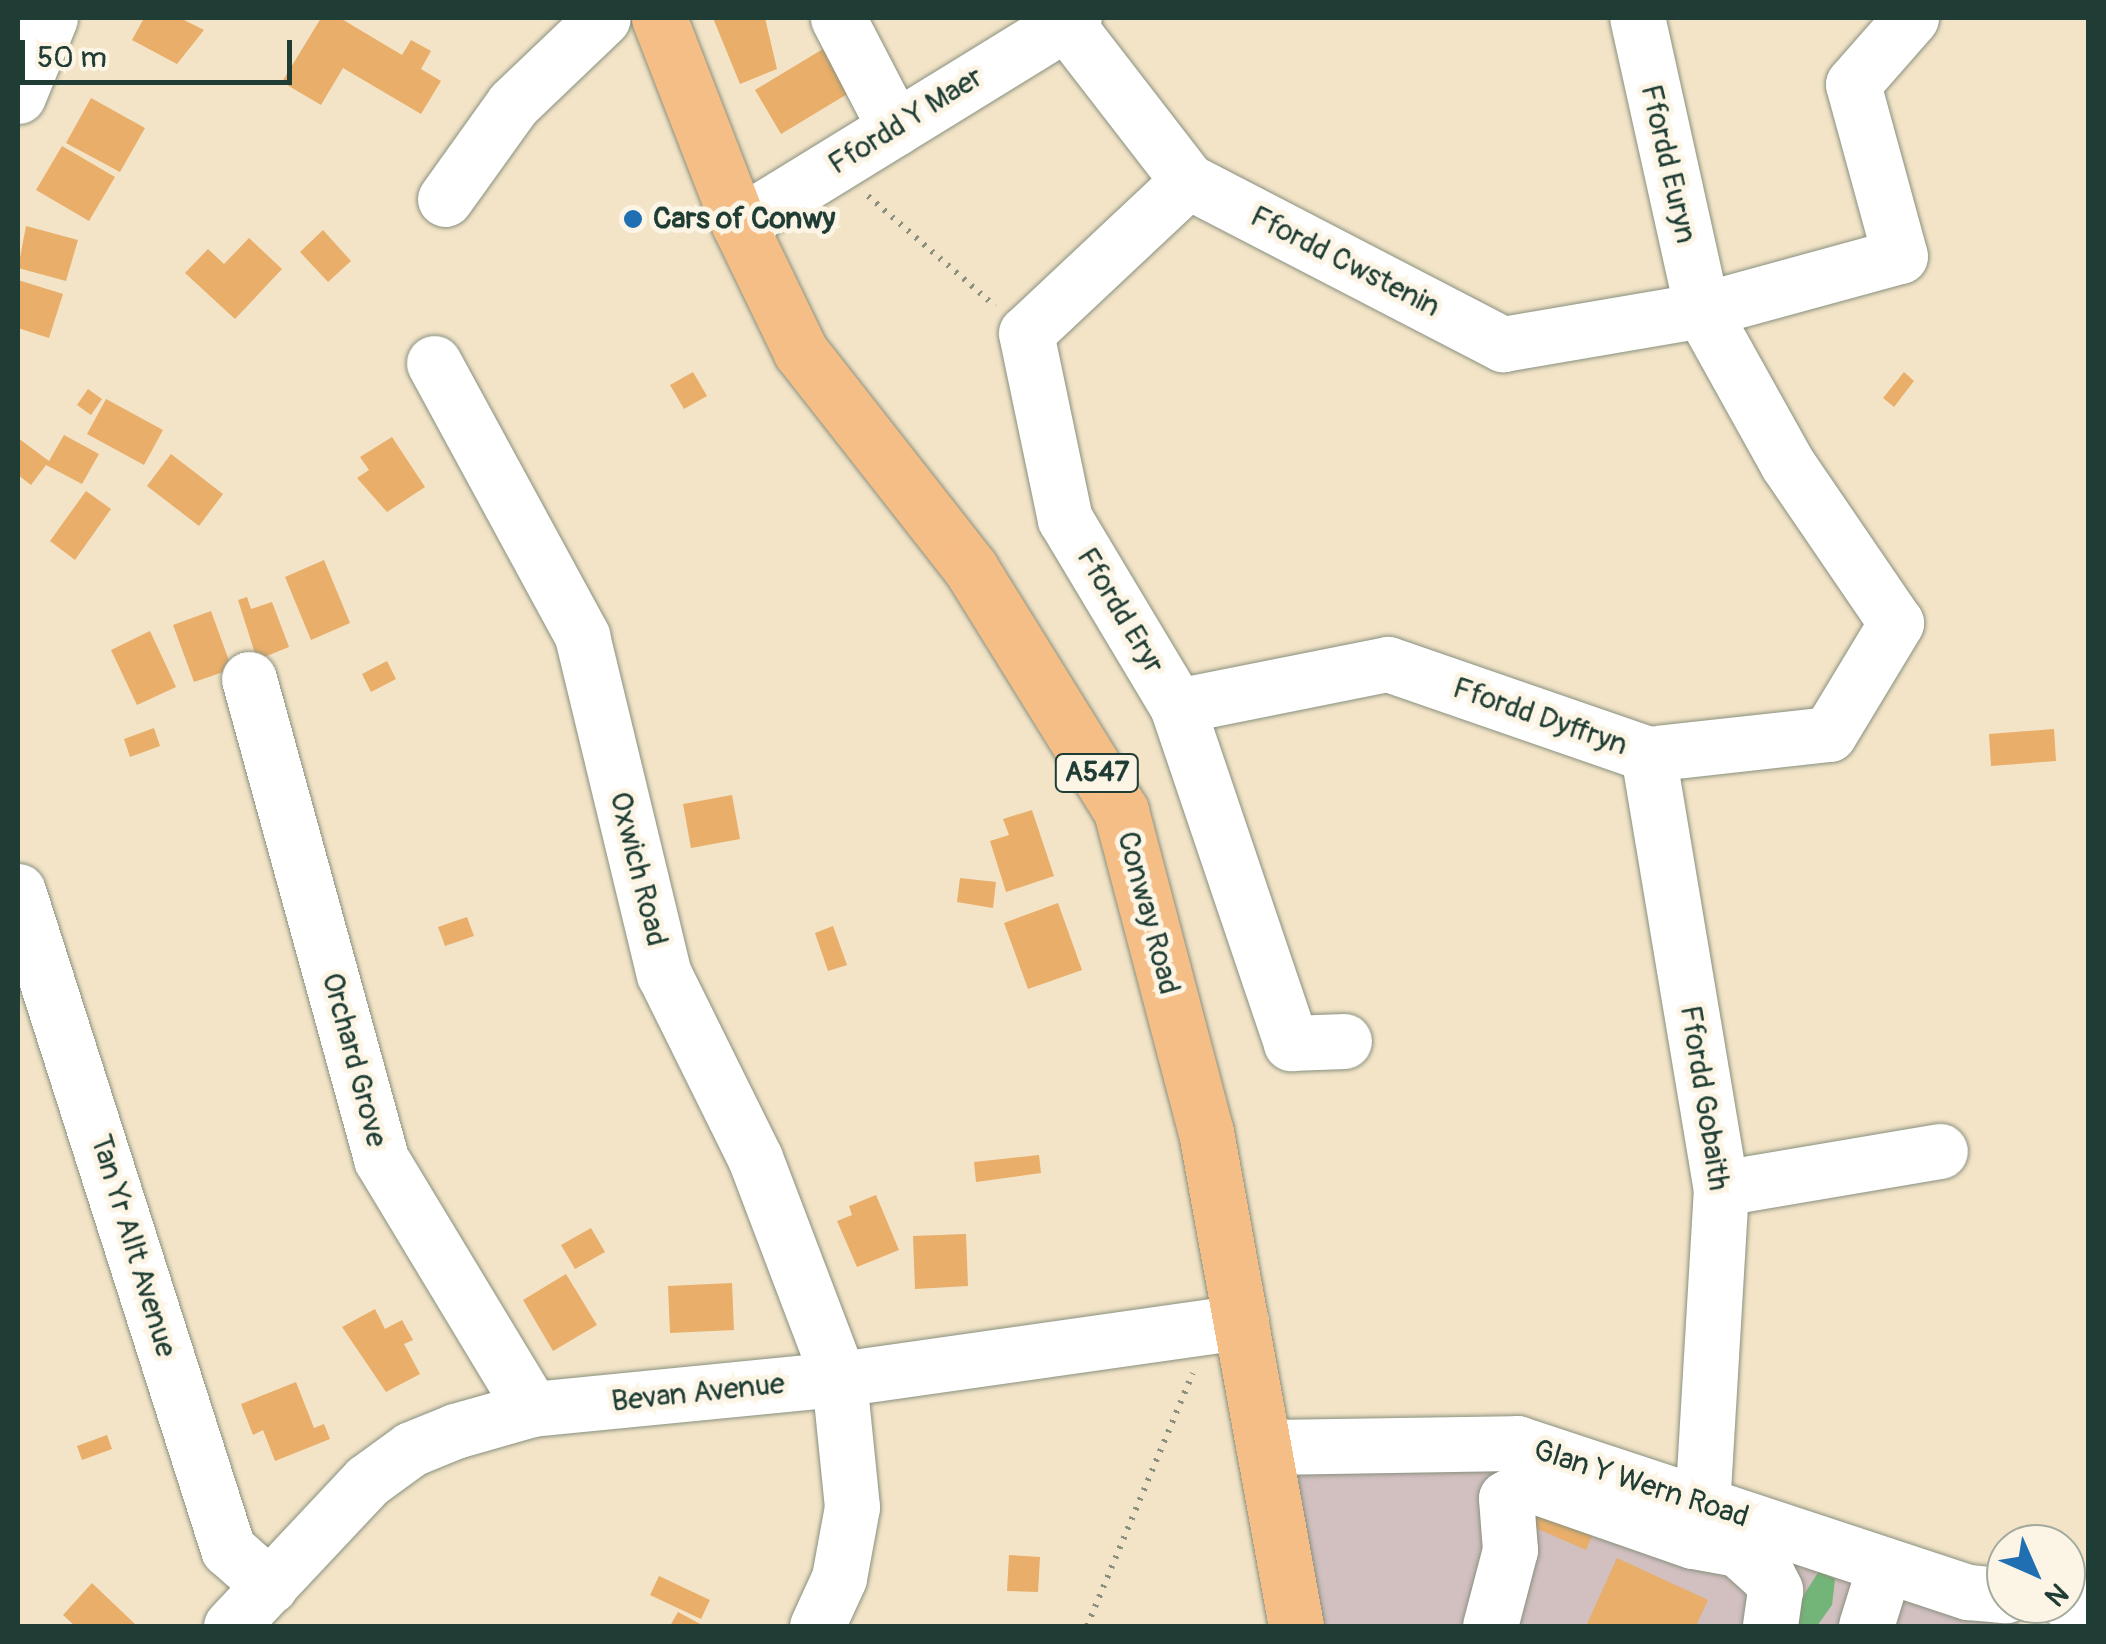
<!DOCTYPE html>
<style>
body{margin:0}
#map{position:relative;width:2106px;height:1644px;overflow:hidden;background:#f3e4c8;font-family:Pangolin,sans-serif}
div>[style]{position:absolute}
.industrial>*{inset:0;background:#d2bfc0}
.forest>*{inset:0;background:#73b578}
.building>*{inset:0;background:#e8ae6a}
.path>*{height:6px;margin-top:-3px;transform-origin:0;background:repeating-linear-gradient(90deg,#89907e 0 2.5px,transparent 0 10.5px)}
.roads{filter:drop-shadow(0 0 2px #89907e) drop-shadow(0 0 2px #89907e)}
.minor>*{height:55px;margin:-27.5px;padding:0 27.5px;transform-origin:27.5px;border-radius:27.5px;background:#fff}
.major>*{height:55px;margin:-27.5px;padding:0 27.5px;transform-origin:27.5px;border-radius:27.5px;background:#f6be87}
.dots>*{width:28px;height:28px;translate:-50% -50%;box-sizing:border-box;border:5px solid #fcf5e5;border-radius:50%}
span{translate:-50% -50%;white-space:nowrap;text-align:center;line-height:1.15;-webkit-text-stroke:10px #fcf5e5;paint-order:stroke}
.shield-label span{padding:2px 8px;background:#fcf5e5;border:2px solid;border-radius:8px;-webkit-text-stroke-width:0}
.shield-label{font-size:28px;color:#1f3d34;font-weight:700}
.street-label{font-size:30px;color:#1f3d34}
.poi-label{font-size:30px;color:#1f3d34;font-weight:700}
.left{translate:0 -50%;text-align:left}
.frame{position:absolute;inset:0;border:20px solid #1f3d34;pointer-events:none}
.north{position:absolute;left:1986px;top:1524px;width:100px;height:100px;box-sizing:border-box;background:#fcf5e5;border:2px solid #a4ab9e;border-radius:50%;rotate:135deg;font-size:28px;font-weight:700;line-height:40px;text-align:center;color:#1f3d34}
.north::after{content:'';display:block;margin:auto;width:35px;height:45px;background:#1f6fb2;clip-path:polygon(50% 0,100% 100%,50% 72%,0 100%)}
.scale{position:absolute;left:20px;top:40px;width:272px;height:45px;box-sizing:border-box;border:5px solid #1f3d34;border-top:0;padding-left:12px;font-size:30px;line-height:35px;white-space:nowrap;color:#1f3d34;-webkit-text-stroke:8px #fcf5e5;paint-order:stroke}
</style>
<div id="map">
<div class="industrial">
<i style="clip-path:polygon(1448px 1440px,1968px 1592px,2023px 1626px,1296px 1626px,1266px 1447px)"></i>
</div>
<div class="forest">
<i style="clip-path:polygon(1819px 1571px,1835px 1579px,1832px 1605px,1817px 1626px,1784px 1626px)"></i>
</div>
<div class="building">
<i style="clip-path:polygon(144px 18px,180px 18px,204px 30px,177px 64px,132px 40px)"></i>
<i style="clip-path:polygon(321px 18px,340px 18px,402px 55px,411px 40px,431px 51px,421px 69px,441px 81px,421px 114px,343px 68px,321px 105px,282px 82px)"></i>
<i style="clip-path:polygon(713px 18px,765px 18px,777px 69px,740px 84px)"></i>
<i style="clip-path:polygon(823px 49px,849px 93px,781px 134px,755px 90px)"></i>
<i style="clip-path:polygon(91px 98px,145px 128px,120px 172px,66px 143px)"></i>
<i style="clip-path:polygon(62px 146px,115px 177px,89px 221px,36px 190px)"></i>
<i style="clip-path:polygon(26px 226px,78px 240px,66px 281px,18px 268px)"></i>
<i style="clip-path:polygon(323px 230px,351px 261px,328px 282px,300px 252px)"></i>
<i style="clip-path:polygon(249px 238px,282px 269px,235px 319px,185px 273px,208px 249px,224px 264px)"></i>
<i style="clip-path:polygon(18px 280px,63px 294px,49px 338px,18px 328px)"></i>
<i style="clip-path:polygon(693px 372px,707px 396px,684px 409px,670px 385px)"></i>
<i style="clip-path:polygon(1904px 372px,1914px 381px,1894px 407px,1883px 398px)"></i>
<i style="clip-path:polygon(88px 389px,102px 399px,91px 415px,77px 405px)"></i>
<i style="clip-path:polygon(106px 399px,163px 430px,144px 465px,87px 434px)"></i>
<i style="clip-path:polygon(64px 435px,99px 454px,82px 484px,46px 465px,31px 485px,18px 475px,18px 438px,49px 461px)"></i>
<i style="clip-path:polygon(392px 437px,425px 487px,387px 512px,357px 478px,369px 470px,360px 457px)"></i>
<i style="clip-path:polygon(171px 454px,223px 494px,199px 526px,147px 486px)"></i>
<i style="clip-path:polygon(86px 491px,111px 509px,75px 560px,50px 541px)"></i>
<i style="clip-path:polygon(324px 560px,350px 623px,311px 640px,285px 577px)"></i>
<i style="clip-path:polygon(247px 597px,251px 609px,272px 602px,289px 647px,257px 660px,238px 600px)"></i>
<i style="clip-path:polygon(211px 611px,232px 669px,194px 682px,173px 625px)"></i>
<i style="clip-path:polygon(150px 631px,176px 687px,137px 705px,111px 650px)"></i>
<i style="clip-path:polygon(387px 661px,396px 679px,371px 692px,362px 674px)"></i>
<i style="clip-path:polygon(154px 728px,160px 746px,130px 757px,124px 739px)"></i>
<i style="clip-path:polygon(2054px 729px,2056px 761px,1991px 766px,1989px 734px)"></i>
<i style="clip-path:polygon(732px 795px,740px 839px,691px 848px,683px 804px)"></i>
<i style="clip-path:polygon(1032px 810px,1054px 876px,1006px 892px,990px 841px,1009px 835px,1003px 819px)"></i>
<i style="clip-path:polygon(960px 878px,996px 882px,993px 908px,957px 902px)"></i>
<i style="clip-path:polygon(1058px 903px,1082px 970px,1028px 989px,1004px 923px)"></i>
<i style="clip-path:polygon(467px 917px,474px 936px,445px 946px,438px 927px)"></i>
<i style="clip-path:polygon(833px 926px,847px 965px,828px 971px,815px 933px)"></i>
<i style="clip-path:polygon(1039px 1155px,1041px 1173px,976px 1182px,974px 1162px)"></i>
<i style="clip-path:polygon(876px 1195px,899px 1250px,857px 1267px,837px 1221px,852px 1215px,849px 1206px)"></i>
<i style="clip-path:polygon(591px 1228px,605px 1252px,575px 1269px,561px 1245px)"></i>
<i style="clip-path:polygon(966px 1234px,968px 1286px,915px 1289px,913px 1236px)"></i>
<i style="clip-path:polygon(566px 1274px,597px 1325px,553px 1351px,523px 1300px)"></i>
<i style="clip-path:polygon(732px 1283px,734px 1330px,670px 1333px,668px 1286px)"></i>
<i style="clip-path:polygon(375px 1309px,385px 1329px,402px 1320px,413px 1340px,404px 1344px,420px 1374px,386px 1392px,342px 1327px)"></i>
<i style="clip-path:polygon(296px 1382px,314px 1428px,324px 1424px,330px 1439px,275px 1461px,263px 1430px,253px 1435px,241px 1404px)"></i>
<i style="clip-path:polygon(107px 1435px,112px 1449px,82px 1460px,77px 1446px)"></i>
<i style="clip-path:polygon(1535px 1494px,1598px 1522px,1586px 1550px,1522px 1522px)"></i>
<i style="clip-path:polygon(1009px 1555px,1040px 1557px,1038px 1592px,1007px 1591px)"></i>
<i style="clip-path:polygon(1617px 1558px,1708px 1600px,1696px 1626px,1586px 1626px)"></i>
<i style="clip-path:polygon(659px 1576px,710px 1600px,701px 1619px,650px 1595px)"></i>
<i style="clip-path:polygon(92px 1583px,137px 1626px,75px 1626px,63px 1615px)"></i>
<i style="clip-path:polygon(678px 1612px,704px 1626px,670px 1626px)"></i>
</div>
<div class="path">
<i style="left:868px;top:196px;width:168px;rotate:40.9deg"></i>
<i style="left:1087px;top:1626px;width:274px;rotate:-67.3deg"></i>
</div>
<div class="roads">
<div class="minor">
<i style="left:838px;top:18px;width:124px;rotate:62.6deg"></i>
<i style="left:1062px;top:18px;width:206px;rotate:52.3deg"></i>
<i style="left:1188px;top:181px;width:355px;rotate:27.4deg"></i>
<i style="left:1503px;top:344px;width:202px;rotate:-9.7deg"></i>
<i style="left:1702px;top:310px;width:205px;rotate:-15.3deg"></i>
<i style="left:1900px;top:256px;width:178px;rotate:-105.3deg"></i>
<i style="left:1853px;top:84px;width:88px;rotate:-48.7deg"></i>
<i style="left:18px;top:96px;width:84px;rotate:-67.7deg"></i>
<i style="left:1188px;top:181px;width:222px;rotate:136.8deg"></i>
<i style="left:1026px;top:333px;width:190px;rotate:78.2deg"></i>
<i style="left:1065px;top:519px;width:218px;rotate:59.1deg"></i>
<i style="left:1177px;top:706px;width:356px;rotate:71.3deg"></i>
<i style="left:1291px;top:1043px;width:53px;rotate:-2.2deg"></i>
<i style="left:445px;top:199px;width:117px;rotate:-54.4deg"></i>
<i style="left:513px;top:104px;width:124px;rotate:-43.7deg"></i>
<i style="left:739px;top:224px;width:393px;rotate:-31.6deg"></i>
<i style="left:434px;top:363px;width:311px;rotate:61.5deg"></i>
<i style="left:582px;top:636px;width:348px;rotate:76.4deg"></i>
<i style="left:664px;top:974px;width:205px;rotate:63.7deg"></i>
<i style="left:755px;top:1158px;width:236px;rotate:69.2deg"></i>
<i style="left:839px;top:1379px;width:129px;rotate:84.2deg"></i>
<i style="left:852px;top:1507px;width:72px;rotate:100.4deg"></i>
<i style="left:839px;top:1578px;width:53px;rotate:114.6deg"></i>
<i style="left:249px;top:679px;width:498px;rotate:74.6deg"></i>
<i style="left:381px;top:1159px;width:292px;rotate:58.9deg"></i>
<i style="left:1177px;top:706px;width:215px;rotate:-11.3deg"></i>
<i style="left:1388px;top:664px;width:275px;rotate:19.1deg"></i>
<i style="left:1648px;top:754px;width:182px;rotate:-6.3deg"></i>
<i style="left:1829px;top:734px;width:130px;rotate:-58.9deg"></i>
<i style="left:1896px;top:623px;width:194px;rotate:-124.3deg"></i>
<i style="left:1787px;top:463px;width:175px;rotate:-119.1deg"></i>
<i style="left:1702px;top:310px;width:299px;rotate:-102.5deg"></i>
<i style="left:1648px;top:754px;width:440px;rotate:80.5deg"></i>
<i style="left:1721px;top:1188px;width:318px;rotate:93.4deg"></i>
<i style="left:18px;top:891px;width:691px;rotate:72.3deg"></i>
<i style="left:228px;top:1549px;width:56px;rotate:41.4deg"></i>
<i style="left:1721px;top:1188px;width:222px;rotate:-9.6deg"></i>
<i style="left:1266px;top:1447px;width:251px;rotate:-0.9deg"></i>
<i style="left:1517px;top:1443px;width:475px;rotate:18.3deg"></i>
<i style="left:1968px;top:1592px;width:38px;rotate:5deg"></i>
<i style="left:2066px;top:1601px;width:22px;rotate:8deg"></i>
<i style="left:231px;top:1626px;width:199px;rotate:-46.8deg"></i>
<i style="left:367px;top:1481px;width:54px;rotate:-36deg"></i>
<i style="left:411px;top:1449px;width:48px;rotate:-22.2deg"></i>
<i style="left:455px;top:1431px;width:80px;rotate:-15.9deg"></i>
<i style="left:532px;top:1409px;width:308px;rotate:-5.6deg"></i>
<i style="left:839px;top:1379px;width:406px;rotate:-8.1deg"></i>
<i style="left:1490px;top:1626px;width:79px;rotate:-75.3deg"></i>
<i style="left:1510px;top:1550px;width:52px;rotate:-94.4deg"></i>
<i style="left:1506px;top:1498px;width:29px;rotate:-27deg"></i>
<i style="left:1532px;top:1485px;width:170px;rotate:19.2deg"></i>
<i style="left:1693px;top:1541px;width:46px;rotate:10.1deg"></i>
<i style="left:1738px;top:1549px;width:40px;rotate:42deg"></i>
<i style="left:1768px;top:1576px;width:16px;rotate:63deg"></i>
<i style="left:1775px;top:1590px;width:36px;rotate:98deg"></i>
<i style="left:1866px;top:1626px;width:64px;rotate:-72.7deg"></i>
</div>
<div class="major">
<i style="left:659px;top:18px;width:221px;rotate:68.8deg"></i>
<i style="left:739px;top:224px;width:142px;rotate:64.2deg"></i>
<i style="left:801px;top:352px;width:276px;rotate:51.9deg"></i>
<i style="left:971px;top:569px;width:285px;rotate:58.2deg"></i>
<i style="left:1121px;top:811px;width:332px;rotate:75.2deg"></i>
<i style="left:1206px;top:1132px;width:502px;rotate:79.67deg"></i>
</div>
</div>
<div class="dots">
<i style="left:633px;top:219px;background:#1f6fb2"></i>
</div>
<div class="shield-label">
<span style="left:1097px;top:773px">A547</span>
</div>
<div class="street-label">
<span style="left:906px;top:121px;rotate:-32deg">Ffordd Y Maer</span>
<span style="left:1668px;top:164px;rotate:77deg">Ffordd Euryn</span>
<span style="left:1345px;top:262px;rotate:27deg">Ffordd Cwstenin</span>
<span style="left:1120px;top:611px;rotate:59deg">Ffordd Eryr</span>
<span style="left:1540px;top:717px;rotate:19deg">Ffordd Dyffryn</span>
<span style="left:638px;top:869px;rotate:76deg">Oxwich Road</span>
<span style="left:1148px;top:913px;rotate:75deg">Conway Road</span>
<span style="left:354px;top:1060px;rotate:75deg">Orchard Grove</span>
<span style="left:1704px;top:1098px;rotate:81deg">Ffordd Gobaith</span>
<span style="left:133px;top:1246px;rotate:73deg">Tan Yr Allt Avenue</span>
<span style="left:698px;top:1393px;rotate:-6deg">Bevan Avenue</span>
<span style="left:1641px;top:1484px;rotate:18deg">Glan Y Wern Road</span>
</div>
<div class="poi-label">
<span class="left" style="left:653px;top:219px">Cars of Conwy</span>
</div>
<div class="frame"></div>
<div class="north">N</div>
<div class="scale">50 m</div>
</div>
